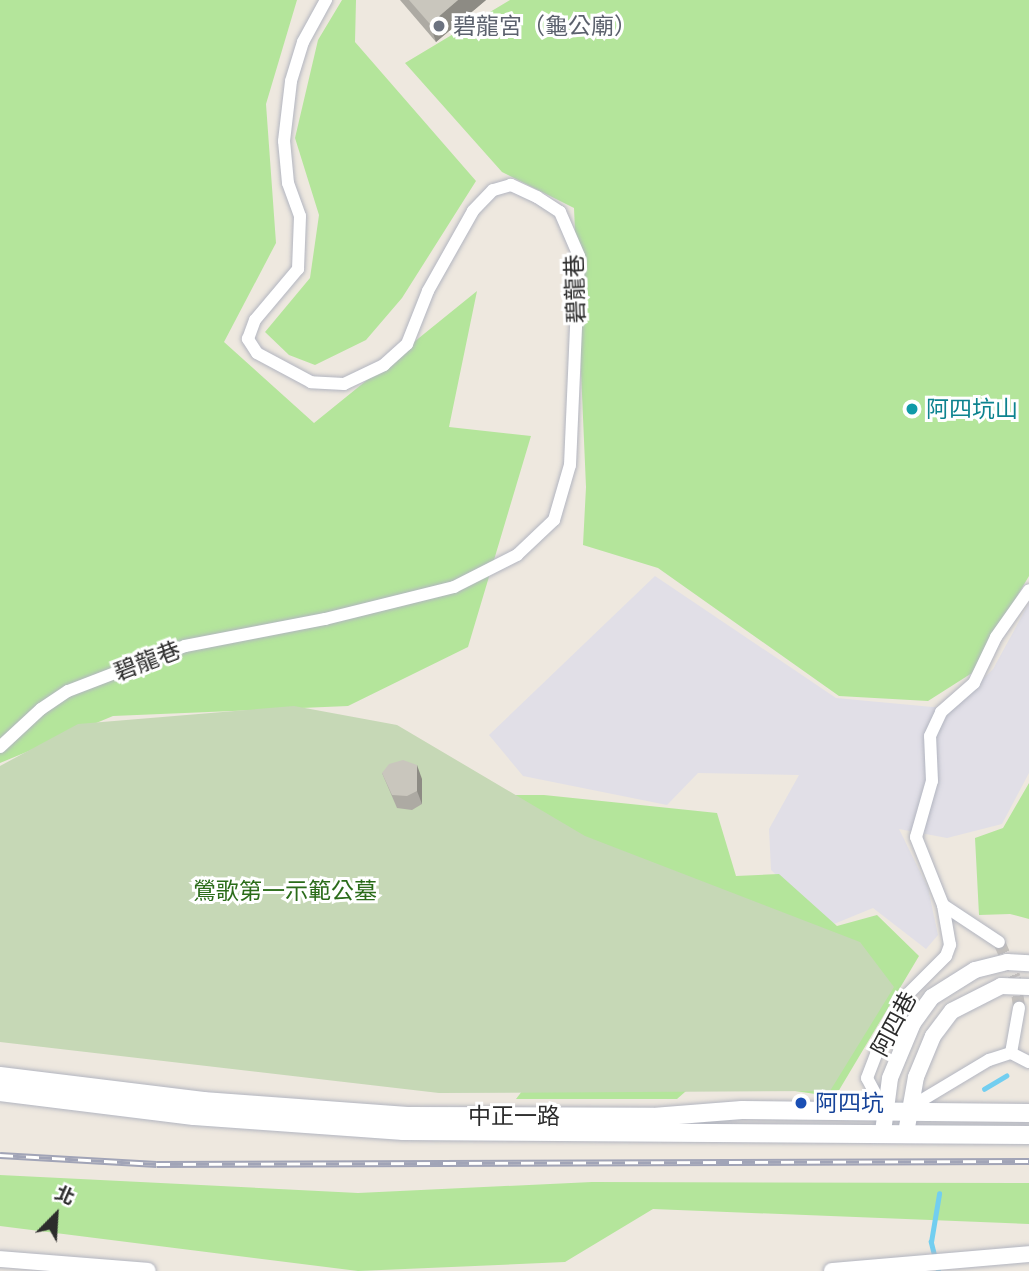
<!DOCTYPE html>
<meta charset="utf-8">
<style>
body{margin:0}
#map{position:relative;width:1029px;height:1271px;overflow:hidden;background:#eee8df;font-family:"Space Grotesk","Noto Sans TC",sans-serif}
div>[style]{position:absolute}
.industrial>*{inset:0;background:#e1dfe7}
.green>*{inset:0;background:#b4e59b}
.cemetery>*{inset:0;background:#c6d8b6}
.stream>*{height:4.5px;margin:-2.25px;padding:0 2.25px;transform-origin:2.25px;border-radius:2.25px;background:#72cef0}
.minor-tunnel>*{height:12px;margin-top:-6px;transform-origin:0;background:repeating-linear-gradient(90deg,#c7c2bb 0 12px,transparent 0 18px)}
.roads{filter:drop-shadow(0 0 2px #b2b5c0) drop-shadow(0 0 2px #b2b5c0)}
.minor>*{height:12px;margin:-6px;padding:0 6px;transform-origin:6px;border-radius:6px;background:#fff}
.tertiary>*{height:16px;margin:-8px;padding:0 8px;transform-origin:8px;border-radius:8px;background:#fff}
.secondary>*{height:18px;margin:-9px;padding:0 9px;transform-origin:9px;border-radius:9px;background:#fff}
.rail>*{height:7px;margin-top:-3.5px;transform-origin:0;background:repeating-linear-gradient(90deg,#fff 0 13px,#a1a4b7 0 26px);box-sizing:border-box;border-block:2px solid #a1a4b7}
.wall>*{inset:0;background:#adaaa3}
.shaded-wall>*{inset:0;background:#8d8b84}
.building>*{inset:0;background:#c9c6bd}
.dots>*{width:19px;height:19px;translate:-50% -50%;box-sizing:border-box;border:4px solid #fff;border-radius:50%}
span{translate:-50% -50%;white-space:nowrap;text-align:center;line-height:1.15;-webkit-text-stroke:6px #fff;paint-order:stroke}
.worship-label{font-size:23px;color:#5b616d}
.left{translate:0 -50%;text-align:left}
.street-label{font-size:23px;color:#2c2c2c}
.culture-label{font-size:23px;color:#0d838f}
.park-label{font-size:23px;color:#2b6c1a}
.transit-label{font-size:23px;color:#164399}
.north{position:absolute;left:21px;top:1180px;width:70px;height:70px;-webkit-text-stroke:5px #fff;paint-order:stroke;rotate:24deg;font-size:19px;font-weight:700;line-height:28px;text-align:center;color:#2c2c2c}
.north::after{content:'';display:block;margin:auto;width:24px;height:32px;background:#2c2c2c;clip-path:polygon(50% 0,100% 100%,50% 72%,0 100%)}
</style>
<div id="map">
<div class="industrial">
<i style="clip-path:polygon(655px 576px,836px 698px,954px 709px,993px 669px,1029px 603px,1029px 773px,1002px 824px,947px 838px,899px 829px,928px 888px,938px 935px,926px 949px,873px 908px,829px 926px,771px 870px,769px 829px,799px 775px,698px 773px,667px 805px,523px 776px,489px 735px)"></i>
</div>
<div class="green">
<i style="clip-path:polygon(0 0,297px 0,266px 104px,276px 243px,224px 342px,314px 423px,477px 291px,449px 427px,531px 436px,468px 647px,348px 706px,113px 716px,0 763px)"></i>
<i style="clip-path:polygon(342px 0,356px 0,355px 42px,476px 181px,402px 298px,366px 340px,315px 365px,289px 355px,265px 332px,310px 278px,319px 215px,295px 138px,318px 40px)"></i>
<i style="clip-path:polygon(510px 0,1029px 0,1029px 576px,972px 673px,928px 701px,839px 696px,658px 568px,583px 545px,586px 487px,574px 208px,502px 172px,405px 63px)"></i>
<i style="clip-path:polygon(1029px 783px,1029px 919px,1010px 914px,979px 915px,975px 838px,1003px 828px)"></i>
<i style="clip-path:polygon(442px 795px,544px 795px,717px 813px,736px 876px,779px 874px,837px 926px,877px 915px,919px 956px,835px 1097px,702px 1077px,677px 1099px,516px 1099px,555px 1048px)"></i>
<i style="clip-path:polygon(0 1175px,358px 1193px,592px 1182px,1029px 1183px,1029px 1224px,653px 1209px,565px 1262px,358px 1271px,0 1226px)"></i>
</div>
<div class="cemetery">
<i style="clip-path:polygon(294px 706px,397px 725px,585px 836px,860px 942px,894px 987px,830px 1091px,439px 1093px,0 1042px,0 766px,78px 724px)"></i>
</div>
<div class="stream">
<i style="left:984px;top:1089px;width:26px;rotate:-31deg"></i>
<i style="left:938px;top:1271px;width:30px;rotate:-104deg"></i>
<i style="left:931px;top:1242px;width:49px;rotate:-80.5deg"></i>
</div>
<div class="minor-tunnel">
<i style="left:999px;top:942px;width:39px;rotate:66deg"></i>
<i style="left:1015px;top:978px;width:30px;rotate:82deg"></i>
</div>
<div class="roads">
<div class="minor">
<i style="left:0;top:747px;width:56px;rotate:-42.8deg"></i>
<i style="left:41px;top:709px;width:32px;rotate:-34deg"></i>
<i style="left:68px;top:691px;width:125px;rotate:-21deg"></i>
<i style="left:185px;top:646px;width:143px;rotate:-10.9deg"></i>
<i style="left:325px;top:619px;width:133px;rotate:-13.9deg"></i>
<i style="left:454px;top:587px;width:71px;rotate:-26.9deg"></i>
<i style="left:517px;top:555px;width:51px;rotate:-43.4deg"></i>
<i style="left:554px;top:520px;width:57px;rotate:-73.8deg"></i>
<i style="left:570px;top:465px;width:209px;rotate:-87.5deg"></i>
<i style="left:579px;top:256px;width:48px;rotate:-113.4deg"></i>
<i style="left:560px;top:212px;width:27px;rotate:-147deg"></i>
<i style="left:537px;top:197px;width:29px;rotate:-155deg"></i>
<i style="left:511px;top:185px;width:19px;rotate:164deg"></i>
<i style="left:493px;top:190px;width:29px;rotate:134deg"></i>
<i style="left:473px;top:211px;width:92px;rotate:119.4deg"></i>
<i style="left:428px;top:291px;width:57px;rotate:111.6deg"></i>
<i style="left:407px;top:344px;width:31px;rotate:138deg"></i>
<i style="left:384px;top:365px;width:44px;rotate:154.6deg"></i>
<i style="left:344px;top:384px;width:33px;rotate:-177deg"></i>
<i style="left:311px;top:382px;width:61px;rotate:-151.8deg"></i>
<i style="left:257px;top:353px;width:17px;rotate:-123deg"></i>
<i style="left:248px;top:339px;width:20px;rotate:-70deg"></i>
<i style="left:255px;top:320px;width:67px;rotate:-49.9deg"></i>
<i style="left:298px;top:269px;width:53px;rotate:-87.8deg"></i>
<i style="left:300px;top:216px;width:35px;rotate:-110deg"></i>
<i style="left:288px;top:183px;width:42px;rotate:-95.4deg"></i>
<i style="left:284px;top:141px;width:60px;rotate:-83.3deg"></i>
<i style="left:291px;top:81px;width:41px;rotate:-72.9deg"></i>
<i style="left:303px;top:42px;width:48px;rotate:-61.3deg"></i>
<i style="left:943px;top:905px;width:67px;rotate:33.5deg"></i>
<i style="left:1011px;top:1053px;width:46px;rotate:-79.9deg"></i>
<i style="left:907px;top:1109px;width:96px;rotate:-30.9deg"></i>
<i style="left:989px;top:1060px;width:23px;rotate:-18deg"></i>
<i style="left:1011px;top:1053px;width:20px;rotate:27deg"></i>
<i style="left:884px;top:1110px;width:36px;rotate:-118deg"></i>
<i style="left:867px;top:1078px;width:26px;rotate:-69deg"></i>
<i style="left:876px;top:1054px;width:64px;rotate:-63deg"></i>
<i style="left:905px;top:997px;width:58px;rotate:-45deg"></i>
<i style="left:946px;top:956px;width:12px;rotate:-70deg"></i>
<i style="left:950px;top:945px;width:41px;rotate:-99.9deg"></i>
<i style="left:943px;top:905px;width:73px;rotate:-111.7deg"></i>
<i style="left:916px;top:837px;width:58px;rotate:-74.1deg"></i>
<i style="left:932px;top:781px;width:45px;rotate:-92.5deg"></i>
<i style="left:930px;top:736px;width:26px;rotate:-65deg"></i>
<i style="left:941px;top:712px;width:44px;rotate:-41.3deg"></i>
<i style="left:974px;top:683px;width:51px;rotate:-64.4deg"></i>
<i style="left:996px;top:637px;width:57px;rotate:-54.9deg"></i>
</div>
<div class="tertiary">
<i style="left:883px;top:1132px;width:54px;rotate:-82.6deg"></i>
<i style="left:890px;top:1078px;width:60px;rotate:-67.3deg"></i>
<i style="left:913px;top:1023px;width:32px;rotate:-54deg"></i>
<i style="left:932px;top:997px;width:51px;rotate:-32.1deg"></i>
<i style="left:975px;top:970px;width:33px;rotate:-14deg"></i>
<i style="left:1007px;top:962px;width:22px;rotate:3deg"></i>
<i style="left:906px;top:1133px;width:57px;rotate:-79.9deg"></i>
<i style="left:916px;top:1077px;width:44px;rotate:-67.5deg"></i>
<i style="left:933px;top:1036px;width:31px;rotate:-53deg"></i>
<i style="left:952px;top:1011px;width:55px;rotate:-27deg"></i>
<i style="left:1001px;top:986px;width:28px;rotate:2deg"></i>
<i style="left:0;top:1259px;width:148px;rotate:4.6deg"></i>
<i style="left:832px;top:1271px;width:198px;rotate:-4.9deg"></i>
</div>
<div class="secondary">
<i style="left:0;top:1076px;width:205px;rotate:7deg"></i>
<i style="left:203px;top:1101px;width:205px;rotate:4.2deg"></i>
<i style="left:407px;top:1116px;width:246px;rotate:0.2deg"></i>
<i style="left:653px;top:1117px;width:89px;rotate:-4.5deg"></i>
<i style="left:742px;top:1110px;width:287px;rotate:0.6deg"></i>
<i style="left:0;top:1092px;width:195px;rotate:7.1deg"></i>
<i style="left:194px;top:1116px;width:210px;rotate:4.1deg"></i>
<i style="left:403px;top:1131px;width:626px;rotate:0.37deg"></i>
</div>
</div>
<div class="rail">
<i style="left:0;top:1155px;width:157px;rotate:3.3deg"></i>
<i style="left:157px;top:1164px;width:872px;rotate:-0.2deg"></i>
</div>
<div class="wall">
<i style="clip-path:polygon(400px 0,486px 0,436px 42px)"></i>
<i style="clip-path:polygon(382px 773px,422px 779px,422px 804px,412px 810px,397px 808px)"></i>
</div>
<div class="shaded-wall">
<i style="clip-path:polygon(458px 0,486px 0,436px 42px,430px 24px)"></i>
<i style="clip-path:polygon(417px 765px,422px 779px,422px 804px,417px 791px)"></i>
</div>
<div class="building">
<i style="clip-path:polygon(409px 0,458px 0,430px 24px)"></i>
<i style="clip-path:polygon(403px 760px,417px 765px,417px 791px,407px 796px,392px 795px,382px 773px,389px 764px)"></i>
</div>
<div class="dots">
<i style="left:439px;top:26px;background:#6b7280"></i>
<i style="left:912px;top:409px;background:#0f9aa8"></i>
<i style="left:801px;top:1103px;background:#1a4fb4"></i>
</div>
<div class="worship-label">
<span class="left" style="left:453px;top:26px">碧龍宮（龜公廟）</span>
</div>
<div class="street-label">
<span style="left:575px;top:289px;rotate:-92deg">碧龍巷</span>
<span style="left:147px;top:661px;rotate:-21deg">碧龍巷</span>
<span style="left:894px;top:1024px;rotate:-62deg">阿四巷</span>
<span style="left:514px;top:1116px">中正一路</span>
</div>
<div class="culture-label">
<span class="left" style="left:926px;top:409px">阿四坑山</span>
</div>
<div class="park-label">
<span style="left:285px;top:891px">鶯歌第一示範公墓</span>
</div>
<div class="transit-label">
<span class="left" style="left:815px;top:1103px">阿四坑</span>
</div>
<div class="north">北</div>
</div>
